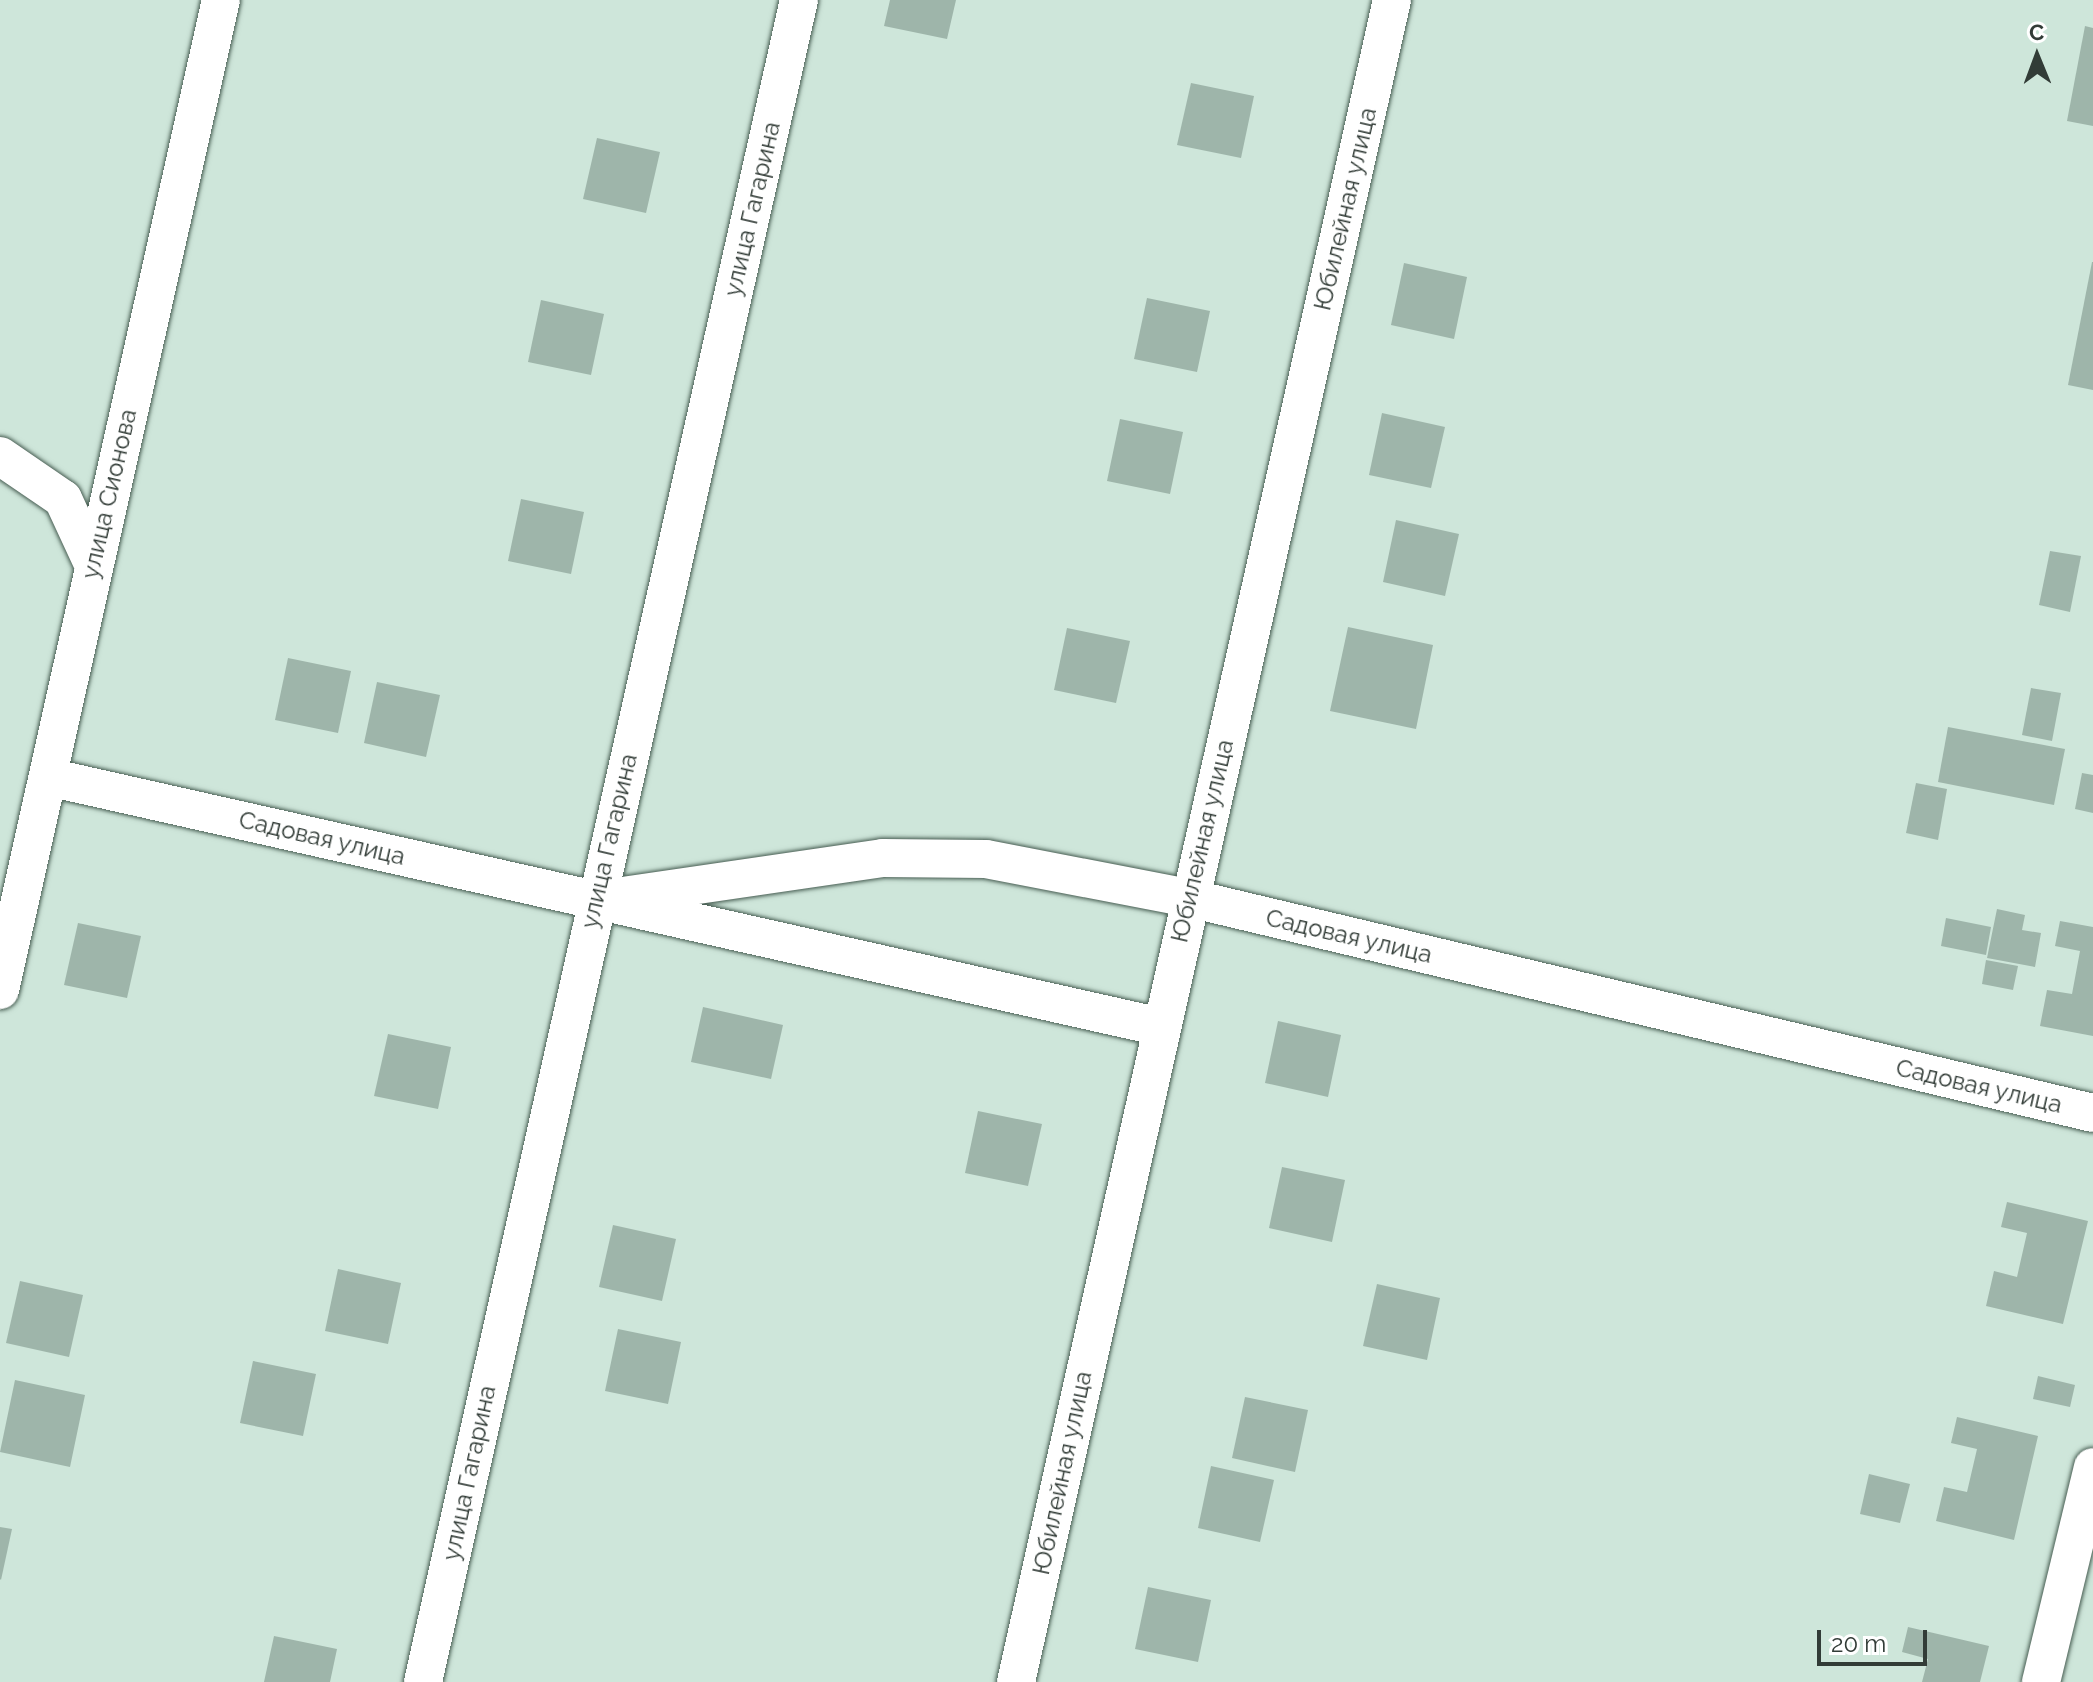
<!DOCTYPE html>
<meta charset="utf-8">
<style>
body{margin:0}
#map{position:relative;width:2093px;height:1682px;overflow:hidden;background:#cee6da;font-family:Raleway,sans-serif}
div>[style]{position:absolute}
.building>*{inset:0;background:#9eb5aa}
.roads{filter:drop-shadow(0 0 2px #475d52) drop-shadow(0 0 2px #475d52)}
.minor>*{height:38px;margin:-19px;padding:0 19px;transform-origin:19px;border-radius:19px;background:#fff}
span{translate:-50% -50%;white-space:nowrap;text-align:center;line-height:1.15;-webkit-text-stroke:8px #fff;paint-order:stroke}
.street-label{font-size:24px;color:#323c37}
.north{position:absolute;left:1997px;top:16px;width:80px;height:80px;-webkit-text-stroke:6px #fff;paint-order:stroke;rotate:359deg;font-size:22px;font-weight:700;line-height:32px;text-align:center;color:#323c37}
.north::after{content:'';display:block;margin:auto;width:28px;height:36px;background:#323c37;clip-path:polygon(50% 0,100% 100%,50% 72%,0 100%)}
.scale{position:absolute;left:1817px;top:1630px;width:110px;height:36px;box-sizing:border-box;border:4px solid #323c37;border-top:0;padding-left:10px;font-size:24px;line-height:28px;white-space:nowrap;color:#323c37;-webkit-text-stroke:6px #fff;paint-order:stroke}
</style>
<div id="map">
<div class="building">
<i style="clip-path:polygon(890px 0,956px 0,947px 39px,884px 26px)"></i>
<i style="clip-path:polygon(2085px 26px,2093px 28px,2093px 126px,2067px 121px)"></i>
<i style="clip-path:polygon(1191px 83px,1254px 96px,1241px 158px,1177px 145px)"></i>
<i style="clip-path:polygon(597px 138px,660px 152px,646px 213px,583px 199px)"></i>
<i style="clip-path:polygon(2092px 262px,2093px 262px,2093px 390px,2068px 385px)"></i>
<i style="clip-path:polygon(1404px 263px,1467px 277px,1454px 339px,1391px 325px)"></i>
<i style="clip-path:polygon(1147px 298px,1210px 311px,1197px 372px,1134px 359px)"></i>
<i style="clip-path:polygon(541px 300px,604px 314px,591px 375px,528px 362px)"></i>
<i style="clip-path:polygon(1382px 413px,1445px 427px,1431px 488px,1369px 475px)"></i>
<i style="clip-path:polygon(1120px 419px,1183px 432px,1170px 494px,1107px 481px)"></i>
<i style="clip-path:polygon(521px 499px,584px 512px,571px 574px,508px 561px)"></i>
<i style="clip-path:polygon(1396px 520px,1459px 534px,1445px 596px,1383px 582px)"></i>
<i style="clip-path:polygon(2050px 551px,2081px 556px,2070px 612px,2039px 605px)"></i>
<i style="clip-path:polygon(1348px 627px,1433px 645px,1416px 729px,1330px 711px)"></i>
<i style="clip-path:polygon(1067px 628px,1130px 641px,1116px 703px,1054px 690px)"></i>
<i style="clip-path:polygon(288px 658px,351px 671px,338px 733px,275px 720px)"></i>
<i style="clip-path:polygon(377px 682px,440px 695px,426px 757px,364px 743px)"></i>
<i style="clip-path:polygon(2031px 688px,2061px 693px,2052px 741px,2022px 735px)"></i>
<i style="clip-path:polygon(1948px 727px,2065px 749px,2054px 805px,1938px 782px)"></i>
<i style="clip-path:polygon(2082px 773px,2093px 775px,2093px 813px,2075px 809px)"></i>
<i style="clip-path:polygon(1916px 783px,1947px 789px,1938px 840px,1906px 833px)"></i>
<i style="clip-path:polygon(1997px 909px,2025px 915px,2022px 930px,2041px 933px,2035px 967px,1987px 958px)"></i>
<i style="clip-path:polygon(1946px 918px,1991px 927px,1986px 955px,1941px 946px)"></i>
<i style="clip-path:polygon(2060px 921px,2093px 927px,2093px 1036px,2040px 1026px,2047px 990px,2072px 994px,2080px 951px,2055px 946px)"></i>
<i style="clip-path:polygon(78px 923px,141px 936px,127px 998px,64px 985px)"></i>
<i style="clip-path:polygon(1986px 960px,2018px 966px,2013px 990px,1982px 984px)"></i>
<i style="clip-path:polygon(703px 1007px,783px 1025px,771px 1079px,691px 1062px)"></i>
<i style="clip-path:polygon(1278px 1021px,1341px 1035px,1328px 1097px,1265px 1083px)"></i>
<i style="clip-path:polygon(388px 1034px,451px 1047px,438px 1109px,374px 1096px)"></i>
<i style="clip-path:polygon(978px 1111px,1042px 1124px,1028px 1186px,965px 1173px)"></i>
<i style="clip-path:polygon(1282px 1167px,1345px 1180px,1332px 1242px,1269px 1228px)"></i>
<i style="clip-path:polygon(2007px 1202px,2088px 1221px,2063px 1324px,1986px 1306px,1994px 1271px,2017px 1277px,2027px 1233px,2001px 1227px)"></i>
<i style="clip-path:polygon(613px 1225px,676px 1239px,662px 1301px,599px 1287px)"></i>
<i style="clip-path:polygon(338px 1269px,401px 1283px,388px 1344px,325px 1331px)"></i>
<i style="clip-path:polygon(20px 1281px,83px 1295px,69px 1357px,6px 1343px)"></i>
<i style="clip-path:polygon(1377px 1284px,1440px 1298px,1427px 1360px,1363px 1346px)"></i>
<i style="clip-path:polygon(618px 1329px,681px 1342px,668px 1404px,605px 1391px)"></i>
<i style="clip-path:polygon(253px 1361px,316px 1374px,303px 1436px,240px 1423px)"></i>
<i style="clip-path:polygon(2038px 1376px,2075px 1385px,2070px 1407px,2033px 1399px)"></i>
<i style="clip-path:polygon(15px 1380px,85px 1395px,70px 1467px,0 1452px)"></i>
<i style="clip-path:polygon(1245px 1397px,1308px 1410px,1295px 1472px,1232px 1458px)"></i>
<i style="clip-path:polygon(1957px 1417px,2038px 1436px,2014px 1540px,1936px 1521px,1944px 1487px,1967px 1492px,1977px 1449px,1951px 1443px)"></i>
<i style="clip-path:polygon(1211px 1466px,1274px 1480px,1260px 1542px,1198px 1528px)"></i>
<i style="clip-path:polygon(1869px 1474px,1910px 1484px,1900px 1523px,1860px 1514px)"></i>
<i style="clip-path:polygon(0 1527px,12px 1529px,1px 1580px,0 1579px)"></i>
<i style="clip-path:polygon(1148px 1587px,1211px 1600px,1198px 1662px,1135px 1649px)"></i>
<i style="clip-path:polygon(1908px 1627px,1989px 1646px,1980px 1682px,1922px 1682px,1928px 1659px,1902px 1652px)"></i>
<i style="clip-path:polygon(274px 1636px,337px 1649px,330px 1682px,264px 1682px)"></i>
</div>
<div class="roads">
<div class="minor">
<i style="left:0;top:456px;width:76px;rotate:34.3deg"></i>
<i style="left:63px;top:499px;width:72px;rotate:65.2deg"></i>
<i style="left:48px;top:777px;width:561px;rotate:12.67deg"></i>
<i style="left:595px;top:900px;width:291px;rotate:-8.3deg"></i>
<i style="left:883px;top:858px;width:103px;rotate:0.6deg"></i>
<i style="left:986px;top:859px;width:207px;rotate:10.9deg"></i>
<i style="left:1189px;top:898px;width:929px;rotate:13.38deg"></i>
<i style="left:618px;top:905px;width:557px;rotate:12.66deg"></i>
<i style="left:0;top:990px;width:1014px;rotate:-77.42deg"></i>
<i style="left:423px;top:1682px;width:1724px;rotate:-77.4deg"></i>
<i style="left:1016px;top:1682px;width:1724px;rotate:-77.4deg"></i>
<i style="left:2041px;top:1682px;width:221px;rotate:-76.4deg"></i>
</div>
</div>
<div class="street-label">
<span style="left:752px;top:209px;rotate:-77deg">улица Гагарина</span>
<span style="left:1345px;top:209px;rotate:-77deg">Юбилейная улица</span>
<span style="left:109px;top:494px;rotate:-77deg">улица Сионова</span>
<span style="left:322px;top:838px;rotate:13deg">Садовая улица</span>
<span style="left:609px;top:841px;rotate:-77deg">улица Гагарина</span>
<span style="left:1202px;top:841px;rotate:-77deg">Юбилейная улица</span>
<span style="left:1349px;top:936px;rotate:13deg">Садовая улица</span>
<span style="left:1979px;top:1086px;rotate:13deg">Садовая улица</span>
<span style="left:469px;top:1473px;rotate:-78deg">улица Гагарина</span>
<span style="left:1062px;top:1473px;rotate:-78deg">Юбилейная улица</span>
</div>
<div class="north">С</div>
<div class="scale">20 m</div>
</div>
